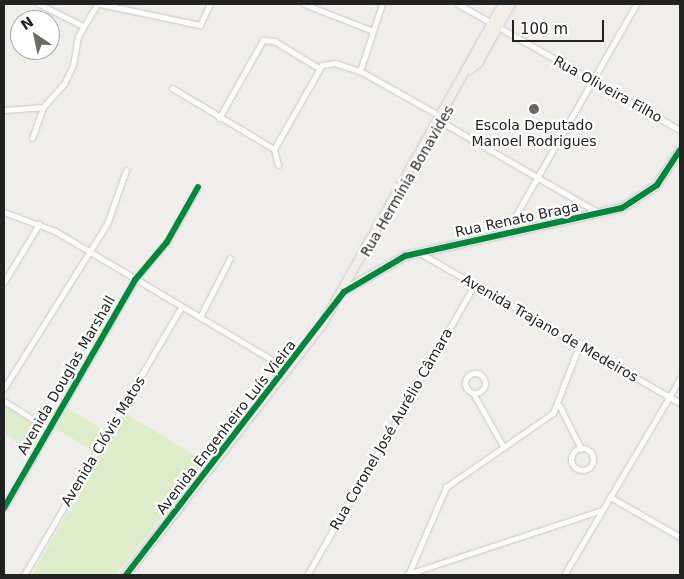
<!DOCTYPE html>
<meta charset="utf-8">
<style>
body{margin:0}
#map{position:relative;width:684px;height:579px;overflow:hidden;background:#f0eeeb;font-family:"DejaVu Sans",sans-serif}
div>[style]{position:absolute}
.grass>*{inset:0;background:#ddeccb}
.roads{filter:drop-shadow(0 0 1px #c9c8c7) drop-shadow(0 0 1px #c9c8c7)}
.minor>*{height:5px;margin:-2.5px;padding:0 2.5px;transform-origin:2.5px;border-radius:2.5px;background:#fdfcfc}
.minor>.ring{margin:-2.5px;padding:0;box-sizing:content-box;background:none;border:5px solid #fdfcfc;border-radius:50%}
.primary>*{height:8px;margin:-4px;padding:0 4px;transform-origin:4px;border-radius:4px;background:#f3ede7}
.cycleway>*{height:6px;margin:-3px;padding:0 3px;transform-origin:3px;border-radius:3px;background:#00873e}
.dots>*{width:14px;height:14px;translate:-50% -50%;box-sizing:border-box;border:2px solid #fff;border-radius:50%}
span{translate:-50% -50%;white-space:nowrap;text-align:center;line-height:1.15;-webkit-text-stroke:4.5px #fff;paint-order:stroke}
.street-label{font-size:14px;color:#222}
.poi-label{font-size:14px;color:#222}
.frame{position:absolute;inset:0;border:5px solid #222;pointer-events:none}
.north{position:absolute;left:10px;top:10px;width:50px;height:50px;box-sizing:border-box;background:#fff;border:1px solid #a7a7a7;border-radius:50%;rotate:326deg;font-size:14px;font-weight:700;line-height:20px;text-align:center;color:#222}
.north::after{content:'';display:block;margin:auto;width:18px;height:22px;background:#6a6968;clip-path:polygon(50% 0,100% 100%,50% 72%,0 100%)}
.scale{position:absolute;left:512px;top:20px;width:92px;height:22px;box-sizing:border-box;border:2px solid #222;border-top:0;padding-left:6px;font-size:15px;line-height:18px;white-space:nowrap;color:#222;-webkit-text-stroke:4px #fff;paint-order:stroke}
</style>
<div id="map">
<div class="grass">
<i style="clip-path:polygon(6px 407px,42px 429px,31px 450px,4px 434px)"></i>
<i style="clip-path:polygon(68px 408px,103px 430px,93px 451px,56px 429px)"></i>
<i style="clip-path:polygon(125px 413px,206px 462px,116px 575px,32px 575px)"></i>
</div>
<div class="roads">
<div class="minor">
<i style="left:39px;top:4px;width:49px;rotate:26.6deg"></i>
<i style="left:100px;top:4px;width:102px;rotate:11.9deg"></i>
<i style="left:200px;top:25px;width:23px;rotate:-65deg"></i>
<i style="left:304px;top:4px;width:74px;rotate:21.4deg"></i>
<i style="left:458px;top:4px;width:255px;rotate:29.6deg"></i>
<i style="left:360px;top:71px;width:71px;rotate:-71.8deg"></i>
<i style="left:172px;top:88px;width:119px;rotate:30.9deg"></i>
<i style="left:4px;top:110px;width:39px;rotate:-4deg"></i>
<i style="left:219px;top:118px;width:90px;rotate:-60.6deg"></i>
<i style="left:263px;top:40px;width:11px;rotate:5deg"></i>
<i style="left:274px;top:41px;width:52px;rotate:31deg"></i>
<i style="left:440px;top:121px;width:184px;rotate:30.1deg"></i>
<i style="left:32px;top:138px;width:33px;rotate:-70deg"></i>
<i style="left:43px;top:107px;width:31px;rotate:-48deg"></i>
<i style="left:64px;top:84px;width:21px;rotate:-65deg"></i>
<i style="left:73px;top:65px;width:29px;rotate:-80deg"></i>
<i style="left:78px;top:36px;width:37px;rotate:-59deg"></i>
<i style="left:278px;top:165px;width:16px;rotate:-104deg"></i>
<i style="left:274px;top:149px;width:97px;rotate:-60.3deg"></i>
<i style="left:322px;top:65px;width:13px;rotate:-9deg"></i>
<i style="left:335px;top:63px;width:26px;rotate:18deg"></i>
<i style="left:360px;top:71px;width:94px;rotate:29.3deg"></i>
<i style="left:4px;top:212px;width:54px;rotate:20.4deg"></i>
<i style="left:55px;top:231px;width:270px;rotate:30.7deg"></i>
<i style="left:505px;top:234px;width:265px;rotate:-60.3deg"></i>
<i style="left:420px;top:253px;width:300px;rotate:30deg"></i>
<i style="left:4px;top:282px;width:68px;rotate:-58.9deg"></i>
<i style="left:200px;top:317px;width:66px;rotate:-63deg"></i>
<i class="ring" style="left:465px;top:373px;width:15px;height:15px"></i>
<i style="left:4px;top:388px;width:194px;rotate:-57.9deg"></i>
<i style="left:107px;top:224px;width:57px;rotate:-70.6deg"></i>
<i style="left:473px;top:393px;width:63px;rotate:60.6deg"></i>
<i style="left:4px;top:401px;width:54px;rotate:32.2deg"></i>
<i style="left:559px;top:405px;width:49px;rotate:63.4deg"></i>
<i class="ring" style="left:571px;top:448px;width:17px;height:17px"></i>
<i style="left:610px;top:497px;width:81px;rotate:29.7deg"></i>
<i style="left:4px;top:508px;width:263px;rotate:-60.1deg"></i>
<i style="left:135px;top:280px;width:50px;rotate:-49.9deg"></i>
<i style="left:167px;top:242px;width:63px;rotate:-60.6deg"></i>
<i style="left:408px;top:574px;width:203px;rotate:-18.3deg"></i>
<i style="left:24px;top:575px;width:311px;rotate:-59.6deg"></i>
<i style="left:307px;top:575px;width:336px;rotate:-60deg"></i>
<i style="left:408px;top:575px;width:96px;rotate:-66.6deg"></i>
<i style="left:446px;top:487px;width:130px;rotate:-34.7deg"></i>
<i style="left:553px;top:413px;width:75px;rotate:-68.9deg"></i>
<i style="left:564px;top:575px;width:228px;rotate:-59.4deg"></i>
</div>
<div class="primary">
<i style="left:470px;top:70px;width:11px;rotate:-41deg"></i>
<i style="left:478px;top:63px;width:68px;rotate:-60.8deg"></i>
<i style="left:347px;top:289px;width:67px;rotate:-29.6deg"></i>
<i style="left:405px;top:256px;width:222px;rotate:-12.5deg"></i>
<i style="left:622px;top:208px;width:42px;rotate:-33.3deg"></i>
<i style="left:657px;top:185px;width:42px;rotate:-56.7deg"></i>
<i style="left:126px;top:575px;width:318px;rotate:-51.9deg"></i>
<i style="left:322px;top:325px;width:369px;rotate:-60.6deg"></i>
</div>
</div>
<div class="cycleway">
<i style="left:4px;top:508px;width:263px;rotate:-60.1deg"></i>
<i style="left:135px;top:280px;width:50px;rotate:-49.9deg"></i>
<i style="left:167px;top:242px;width:63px;rotate:-60.6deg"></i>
<i style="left:126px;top:575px;width:357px;rotate:-52.4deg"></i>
<i style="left:344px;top:292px;width:71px;rotate:-30.5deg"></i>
<i style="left:405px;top:256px;width:222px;rotate:-12.5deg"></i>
<i style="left:622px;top:208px;width:42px;rotate:-33.3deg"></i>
<i style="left:657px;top:185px;width:42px;rotate:-56.7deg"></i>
</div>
<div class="dots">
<i style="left:534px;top:109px;background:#6a6968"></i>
</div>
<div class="street-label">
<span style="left:608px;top:89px;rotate:29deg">Rua Oliveira Filho</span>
<span style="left:407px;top:181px;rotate:-60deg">Rua Hermínia Bonavides</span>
<span style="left:517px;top:219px;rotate:-12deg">Rua Renato Braga</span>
<span style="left:550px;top:328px;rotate:30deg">Avenida Trajano de Medeiros</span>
<span style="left:66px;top:375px;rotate:-60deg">Avenida Douglas Marshall</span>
<span style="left:226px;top:427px;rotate:-52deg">Avenida Engenheiro Luís Vieira</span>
<span style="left:391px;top:429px;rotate:-60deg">Rua Coronel José Aurélio Câmara</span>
<span style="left:103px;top:441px;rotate:-59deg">Avenida Clóvis Matos</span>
</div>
<div class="poi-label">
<span style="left:534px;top:133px">Escola Deputado<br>Manoel Rodrigues</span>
</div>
<div class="frame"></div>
<div class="north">N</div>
<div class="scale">100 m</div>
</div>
